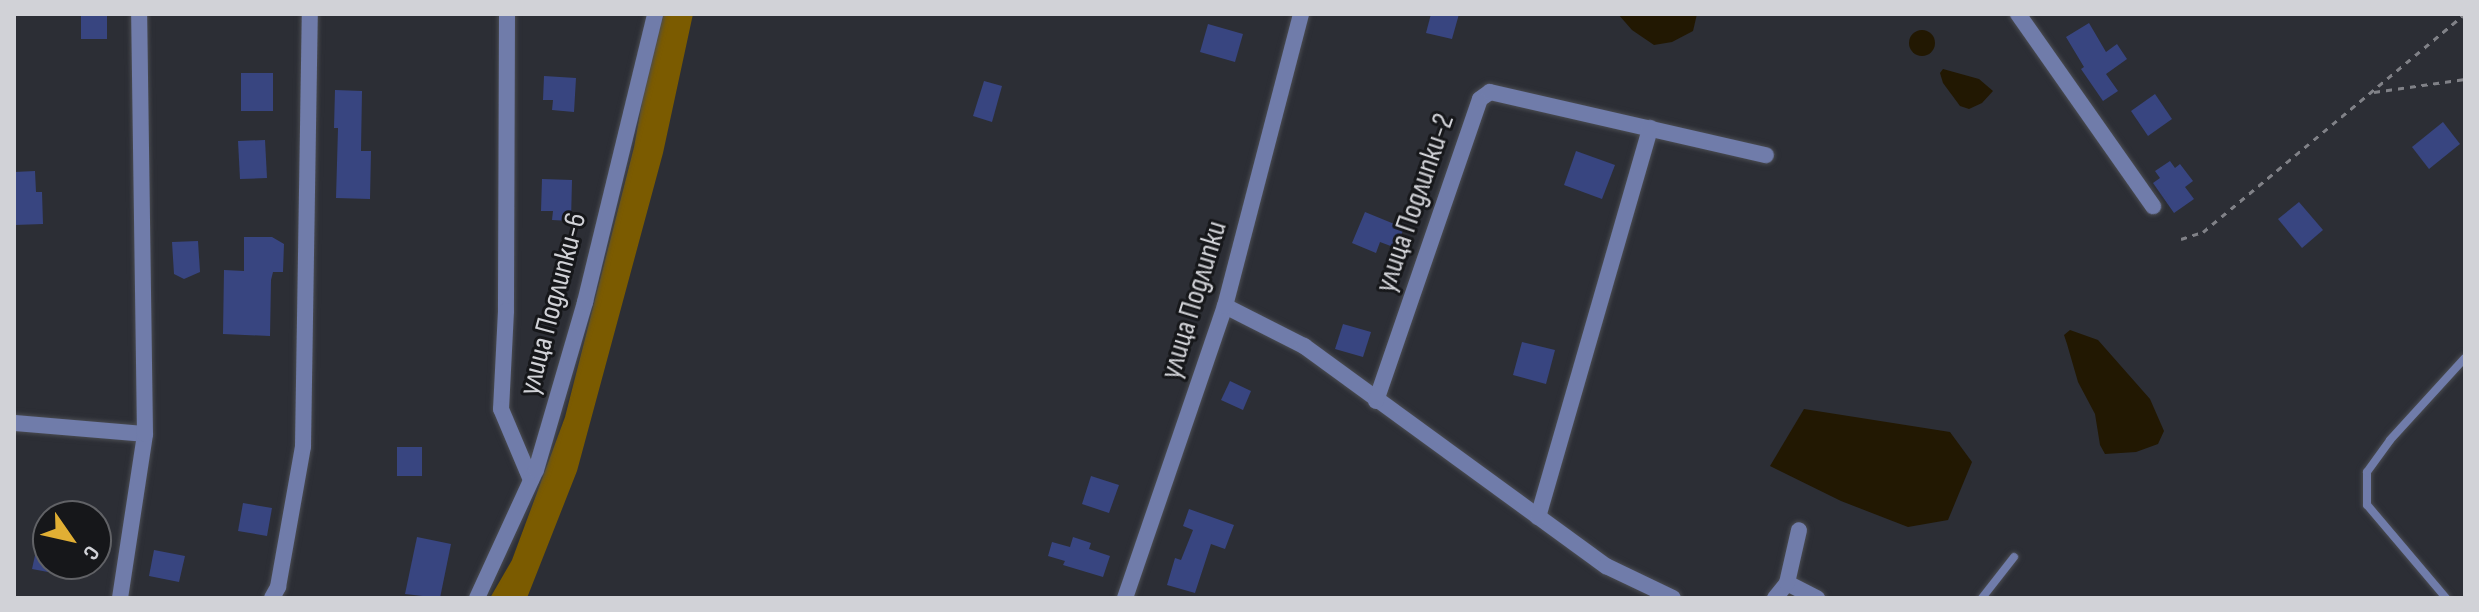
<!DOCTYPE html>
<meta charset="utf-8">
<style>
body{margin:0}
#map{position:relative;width:2479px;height:612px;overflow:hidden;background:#2c2e35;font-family:"Sofia Sans Condensed",sans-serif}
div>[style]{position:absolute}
.forest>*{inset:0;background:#7b5b00}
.water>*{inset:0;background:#221802}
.round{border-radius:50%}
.building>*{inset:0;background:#384580}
.path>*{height:3px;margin-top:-1.5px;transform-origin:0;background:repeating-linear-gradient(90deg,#808187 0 6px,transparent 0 12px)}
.roads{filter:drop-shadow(0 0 2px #4a4c52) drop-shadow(0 0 2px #4a4c52)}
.lane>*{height:8px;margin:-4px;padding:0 4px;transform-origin:4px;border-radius:4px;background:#707caa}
.street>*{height:16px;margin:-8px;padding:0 8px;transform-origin:8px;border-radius:8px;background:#707caa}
span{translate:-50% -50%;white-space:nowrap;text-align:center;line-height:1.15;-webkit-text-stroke:6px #16171a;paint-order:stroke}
.street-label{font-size:30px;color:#d1d2d7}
.frame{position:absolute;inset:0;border:16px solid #d1d2d7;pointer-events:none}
.north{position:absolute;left:32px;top:500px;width:80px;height:80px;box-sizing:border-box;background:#16171a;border:2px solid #616266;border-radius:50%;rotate:124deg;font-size:22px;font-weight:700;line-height:32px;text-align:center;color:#d1d2d7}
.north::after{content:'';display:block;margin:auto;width:28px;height:36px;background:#e1af34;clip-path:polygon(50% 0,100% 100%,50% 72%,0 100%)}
</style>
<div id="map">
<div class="forest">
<i style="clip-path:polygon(658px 14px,693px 14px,663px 153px,577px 471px,527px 598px,490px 598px,512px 560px,565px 417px,634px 147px)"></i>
</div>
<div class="water">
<i style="clip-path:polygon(1618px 14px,1697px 14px,1693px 31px,1672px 42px,1654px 45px,1632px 30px)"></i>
<i class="round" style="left:1909px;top:30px;width:26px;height:26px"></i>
<i style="clip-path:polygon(1943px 69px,1979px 79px,1993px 91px,1982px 103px,1969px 109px,1960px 106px,1943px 83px,1940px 73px)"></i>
<i style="clip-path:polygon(2070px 330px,2098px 340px,2150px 399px,2164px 431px,2158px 444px,2136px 452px,2105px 454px,2100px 445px,2095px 414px,2078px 382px,2067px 344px,2064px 335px)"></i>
<i style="clip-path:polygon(1804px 409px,1950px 432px,1972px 462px,1948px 520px,1908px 527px,1841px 501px,1770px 466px)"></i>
</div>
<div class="building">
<i style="clip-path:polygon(81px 14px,107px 14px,107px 39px,81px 39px)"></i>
<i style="clip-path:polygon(1431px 14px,1459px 14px,1452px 39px,1426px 33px)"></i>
<i style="clip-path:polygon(2089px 23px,2106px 52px,2117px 44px,2127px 59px,2106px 74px,2118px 91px,2103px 101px,2081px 69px,2084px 67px,2066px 37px)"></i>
<i style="clip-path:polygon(1208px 24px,1243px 34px,1235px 62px,1200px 52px)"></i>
<i style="clip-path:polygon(241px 73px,273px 73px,273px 111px,241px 111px)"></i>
<i style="clip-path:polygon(544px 76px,576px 78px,574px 112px,552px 110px,553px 100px,543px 100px)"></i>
<i style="clip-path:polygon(984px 81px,1002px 86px,992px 122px,973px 116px)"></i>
<i style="clip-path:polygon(335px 90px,362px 91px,361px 151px,371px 151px,370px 199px,336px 198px,338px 128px,334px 128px)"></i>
<i style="clip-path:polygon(2155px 94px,2172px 119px,2148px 136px,2131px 111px)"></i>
<i style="clip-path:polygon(2443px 122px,2460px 144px,2429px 169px,2412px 147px)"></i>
<i style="clip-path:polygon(265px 140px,267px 178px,240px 179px,238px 141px)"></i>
<i style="clip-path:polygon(1576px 151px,1615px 165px,1602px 199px,1564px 185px)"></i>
<i style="clip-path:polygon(2170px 161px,2175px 168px,2180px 164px,2193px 181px,2185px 187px,2194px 199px,2174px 213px,2153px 183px,2160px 178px,2155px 171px)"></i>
<i style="clip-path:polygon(35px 171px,36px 192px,42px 192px,43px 224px,14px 225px,14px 172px)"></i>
<i style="clip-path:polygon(542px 179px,572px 180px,571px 221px,552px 220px,553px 211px,541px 211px)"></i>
<i style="clip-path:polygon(2299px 202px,2323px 230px,2302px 248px,2278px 219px)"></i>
<i style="clip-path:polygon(1365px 212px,1404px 228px,1396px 248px,1380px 242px,1376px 253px,1352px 243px)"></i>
<i style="clip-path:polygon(244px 237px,272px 237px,284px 244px,283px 272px,273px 272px,271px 280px,270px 336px,223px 334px,224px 270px,244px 271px)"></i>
<i style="clip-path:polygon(198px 241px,200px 272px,184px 279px,174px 274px,172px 242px)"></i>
<i style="clip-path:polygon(1343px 324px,1371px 332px,1363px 357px,1335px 349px)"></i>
<i style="clip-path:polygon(1522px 342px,1555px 350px,1546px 384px,1513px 375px)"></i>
<i style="clip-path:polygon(1230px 381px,1251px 391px,1243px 410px,1221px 400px)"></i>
<i style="clip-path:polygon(397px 447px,422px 447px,422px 476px,397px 476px)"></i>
<i style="clip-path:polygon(1091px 476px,1119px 485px,1109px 513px,1082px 504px)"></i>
<i style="clip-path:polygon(243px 503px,272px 508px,267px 536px,238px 531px)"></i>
<i style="clip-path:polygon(1189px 509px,1234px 525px,1225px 549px,1211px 544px,1195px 593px,1167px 585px,1175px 558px,1181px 560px,1193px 530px,1183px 526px)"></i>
<i style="clip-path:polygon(42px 524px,48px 524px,48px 572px,32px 569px)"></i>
<i style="clip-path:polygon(417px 537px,451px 544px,440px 598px,405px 594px)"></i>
<i style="clip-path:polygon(1073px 537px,1091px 543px,1089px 549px,1110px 556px,1103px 577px,1063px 565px,1065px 561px,1048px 556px,1052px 542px,1070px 547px)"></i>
<i style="clip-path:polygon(154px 550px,185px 556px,179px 582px,149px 576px)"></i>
</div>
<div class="path">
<i style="left:2374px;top:92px;width:92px;rotate:-8.1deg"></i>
<i style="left:2181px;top:239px;width:23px;rotate:-18deg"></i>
<i style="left:2203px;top:232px;width:341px;rotate:-39.8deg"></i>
</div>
<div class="roads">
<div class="lane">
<i style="left:1982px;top:598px;width:52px;rotate:-52deg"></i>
<i style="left:2446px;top:598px;width:122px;rotate:-130.3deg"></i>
<i style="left:2367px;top:505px;width:33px;rotate:-90deg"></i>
<i style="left:2367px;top:472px;width:39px;rotate:-54deg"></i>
<i style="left:2390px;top:440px;width:111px;rotate:-47.6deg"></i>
</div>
<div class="street">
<i style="left:507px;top:14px;width:297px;rotate:90.2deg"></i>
<i style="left:506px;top:311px;width:98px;rotate:92.9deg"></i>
<i style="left:501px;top:409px;width:77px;rotate:67.1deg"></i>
<i style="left:2018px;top:14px;width:235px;rotate:54.9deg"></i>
<i style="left:1225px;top:306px;width:89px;rotate:26.9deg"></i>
<i style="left:1304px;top:346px;width:374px;rotate:36.1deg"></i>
<i style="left:1606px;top:566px;width:74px;rotate:25.5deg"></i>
<i style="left:1376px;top:401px;width:319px;rotate:-71deg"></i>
<i style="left:1480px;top:99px;width:12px;rotate:-35deg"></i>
<i style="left:1490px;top:92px;width:283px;rotate:12.9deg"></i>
<i style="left:14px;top:423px;width:131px;rotate:4.8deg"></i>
<i style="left:1538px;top:517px;width:405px;rotate:-73.9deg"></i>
<i style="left:1787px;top:583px;width:34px;rotate:27deg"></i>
<i style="left:120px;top:598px;width:166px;rotate:-81.3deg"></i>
<i style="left:145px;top:434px;width:420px;rotate:-90.8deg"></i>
<i style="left:272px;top:598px;width:13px;rotate:-61deg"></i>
<i style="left:278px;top:587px;width:143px;rotate:-79.9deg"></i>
<i style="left:303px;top:446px;width:432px;rotate:-89.1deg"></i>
<i style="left:477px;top:598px;width:141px;rotate:-65.3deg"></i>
<i style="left:536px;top:470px;width:175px;rotate:-73.7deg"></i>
<i style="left:585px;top:302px;width:296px;rotate:-76.3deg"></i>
<i style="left:1125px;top:598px;width:309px;rotate:-71.1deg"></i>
<i style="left:1225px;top:306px;width:302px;rotate:-75.4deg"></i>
<i style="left:1775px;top:598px;width:19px;rotate:-51deg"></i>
<i style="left:1787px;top:583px;width:54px;rotate:-77.2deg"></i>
</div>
</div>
<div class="street-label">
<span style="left:1415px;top:203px;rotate:-71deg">улица Подлипки-2</span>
<span style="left:1194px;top:300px;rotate:-73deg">улица Подлипки</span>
<span style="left:553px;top:304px;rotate:-75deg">улица Подлипки-6</span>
</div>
<div class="frame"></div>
<div class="north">С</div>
</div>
